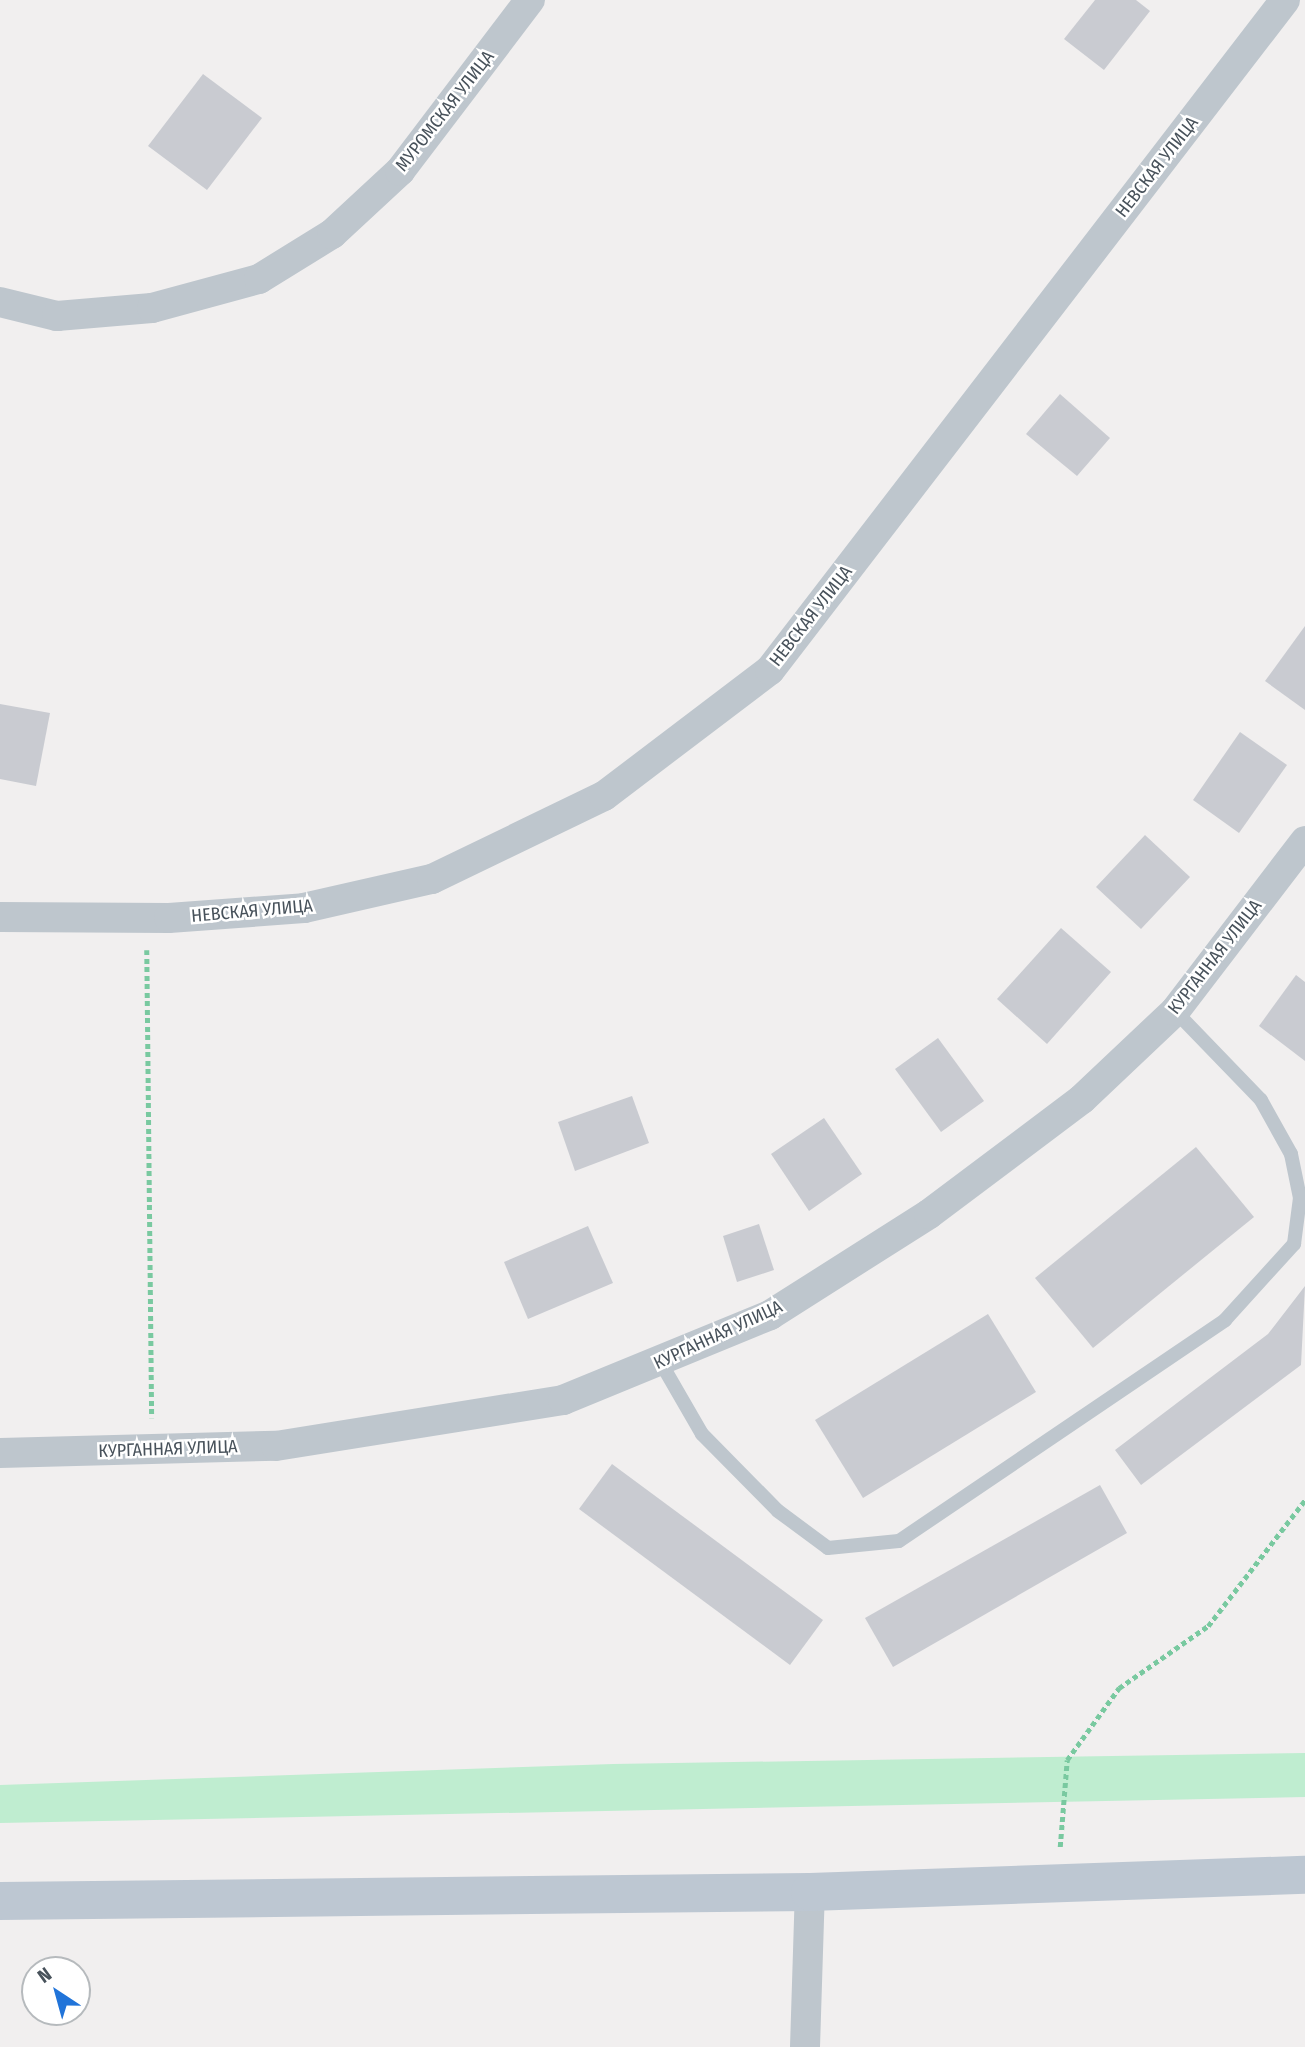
<!DOCTYPE html>
<meta charset="utf-8">
<style>
body{margin:0}
#map{position:relative;width:1305px;height:2047px;overflow:hidden;background:#f1efef;font-family:"Fira Sans Condensed",sans-serif}
div>[style]{position:absolute}
.green>*{inset:0;background:#bfedd0}
.building>*{inset:0;background:#c9cbd1}
.path>*{height:4.5px;margin-top:-2.25px;transform-origin:0;background:repeating-linear-gradient(90deg,#79c9a0 0 5px,transparent 0 8.5px)}
.lane>*{height:14px;margin:-7px;padding:0 7px;transform-origin:7px;border-radius:7px;background:#bec6cd}
.street>*{height:30px;margin:-15px;padding:0 15px;transform-origin:15px;border-radius:15px;background:#bec6cd}
.secondary>*{height:38px;margin:-19px;padding:0 19px;transform-origin:19px;border-radius:19px;background:#bdc7d2}
span{translate:-50% -50%;white-space:nowrap;text-align:center;line-height:1.15;-webkit-text-stroke:5px #fff;paint-order:stroke}
.street-label{font-size:18px;color:#48525b}
.north{position:absolute;left:21px;top:1956px;width:70px;height:70px;box-sizing:border-box;background:#fff;border:2px solid #b6babd;border-radius:50%;rotate:324deg;font-size:19px;font-weight:700;line-height:28px;text-align:center;color:#48525b}
.north::after{content:'';display:block;margin:auto;width:24px;height:32px;background:#2174d9;clip-path:polygon(50% 0,100% 100%,50% 72%,0 100%)}
</style>
<div id="map">
<div class="green">
<i style="clip-path:polygon(1305px 1753px,1305px 1797px,0 1823px,0 1785px,613px 1764px)"></i>
</div>
<div class="building">
<i style="clip-path:polygon(1095px 0,1136px 0,1150px 11px,1104px 70px,1064px 39px)"></i>
<i style="clip-path:polygon(203px 74px,262px 118px,207px 190px,148px 146px)"></i>
<i style="clip-path:polygon(1060px 394px,1110px 438px,1077px 476px,1026px 434px)"></i>
<i style="clip-path:polygon(1305px 626px,1305px 710px,1265px 681px)"></i>
<i style="clip-path:polygon(0 704px,50px 713px,36px 786px,0 779px)"></i>
<i style="clip-path:polygon(1240px 732px,1287px 765px,1239px 833px,1193px 800px)"></i>
<i style="clip-path:polygon(1145px 835px,1190px 877px,1141px 929px,1096px 887px)"></i>
<i style="clip-path:polygon(1061px 928px,1111px 972px,1047px 1044px,997px 999px)"></i>
<i style="clip-path:polygon(1296px 975px,1305px 982px,1305px 1061px,1259px 1026px)"></i>
<i style="clip-path:polygon(938px 1038px,984px 1101px,941px 1132px,895px 1069px)"></i>
<i style="clip-path:polygon(632px 1096px,649px 1143px,575px 1171px,558px 1122px)"></i>
<i style="clip-path:polygon(824px 1118px,862px 1174px,809px 1211px,771px 1154px)"></i>
<i style="clip-path:polygon(1196px 1147px,1254px 1217px,1093px 1348px,1035px 1278px)"></i>
<i style="clip-path:polygon(759px 1224px,774px 1270px,737px 1282px,723px 1236px)"></i>
<i style="clip-path:polygon(588px 1226px,613px 1283px,528px 1319px,504px 1262px)"></i>
<i style="clip-path:polygon(1305px 1286px,1301px 1365px,1141px 1485px,1115px 1450px,1268px 1334px)"></i>
<i style="clip-path:polygon(988px 1314px,1036px 1392px,863px 1498px,815px 1420px)"></i>
<i style="clip-path:polygon(612px 1464px,823px 1620px,790px 1665px,579px 1509px)"></i>
<i style="clip-path:polygon(1100px 1485px,1127px 1533px,893px 1667px,865px 1618px)"></i>
</div>
<div class="path">
<i style="left:147px;top:950px;width:468px;rotate:89.4deg"></i>
<i style="left:1060px;top:1847px;width:87px;rotate:-85.4deg"></i>
<i style="left:1067px;top:1760px;width:89px;rotate:-54.2deg"></i>
<i style="left:1119px;top:1688px;width:108px;rotate:-34.9deg"></i>
<i style="left:1208px;top:1626px;width:159px;rotate:-52.4deg"></i>
</div>
<div class="lane">
<i style="left:661px;top:1363px;width:82px;rotate:60deg"></i>
<i style="left:702px;top:1434px;width:108px;rotate:45.4deg"></i>
<i style="left:778px;top:1511px;width:62px;rotate:36.5deg"></i>
<i style="left:828px;top:1548px;width:71px;rotate:-5.6deg"></i>
<i style="left:899px;top:1541px;width:394px;rotate:-34.1deg"></i>
<i style="left:1225px;top:1320px;width:103px;rotate:-47.8deg"></i>
<i style="left:1294px;top:1244px;width:46px;rotate:-82.6deg"></i>
<i style="left:1300px;top:1198px;width:45px;rotate:-101.6deg"></i>
<i style="left:1291px;top:1154px;width:62px;rotate:-119.1deg"></i>
<i style="left:1261px;top:1100px;width:124px;rotate:-134deg"></i>
</div>
<div class="street">
<i style="left:0;top:302px;width:59px;rotate:13.8deg"></i>
<i style="left:57px;top:316px;width:95px;rotate:-4.8deg"></i>
<i style="left:152px;top:308px;width:111px;rotate:-15.2deg"></i>
<i style="left:259px;top:279px;width:86px;rotate:-31.7deg"></i>
<i style="left:332px;top:234px;width:93px;rotate:-42.8deg"></i>
<i style="left:400px;top:171px;width:215px;rotate:-52.8deg"></i>
<i style="left:0;top:917px;width:169px;rotate:0.3deg"></i>
<i style="left:169px;top:918px;width:135px;rotate:-4.2deg"></i>
<i style="left:304px;top:908px;width:131px;rotate:-12.8deg"></i>
<i style="left:432px;top:879px;width:191px;rotate:-25.8deg"></i>
<i style="left:604px;top:796px;width:208px;rotate:-37.2deg"></i>
<i style="left:770px;top:670px;width:845px;rotate:-52.45deg"></i>
<i style="left:0;top:1453px;width:276px;rotate:-1.5deg"></i>
<i style="left:276px;top:1446px;width:291px;rotate:-9.1deg"></i>
<i style="left:563px;top:1400px;width:224px;rotate:-22.3deg"></i>
<i style="left:770px;top:1315px;width:188px;rotate:-32.4deg"></i>
<i style="left:929px;top:1214px;width:191px;rotate:-36.9deg"></i>
<i style="left:1082px;top:1099px;width:128px;rotate:-43.4deg"></i>
<i style="left:1175px;top:1011px;width:214px;rotate:-52.6deg"></i>
<i style="left:805px;top:2047px;width:155px;rotate:-88.2deg"></i>
</div>
<div class="secondary">
<i style="left:0;top:1901px;width:810px;rotate:-0.64deg"></i>
<i style="left:810px;top:1892px;width:495px;rotate:-2deg"></i>
</div>
<div class="street-label">
<span style="left:445px;top:111px;rotate:-52deg">МУРОМСКАЯ УЛИЦА</span>
<span style="left:1157px;top:167px;rotate:-52deg">НЕВСКАЯ УЛИЦА</span>
<span style="left:811px;top:616px;rotate:-52deg">НЕВСКАЯ УЛИЦА</span>
<span style="left:252px;top:911px;rotate:-5deg">НЕВСКАЯ УЛИЦА</span>
<span style="left:1215px;top:957px;rotate:-52deg">КУРГАННАЯ УЛИЦА</span>
<span style="left:718px;top:1335px;rotate:-25deg">КУРГАННАЯ УЛИЦА</span>
<span style="left:168px;top:1449px;rotate:-2deg">КУРГАННАЯ УЛИЦА</span>
</div>
<div class="north">N</div>
</div>
